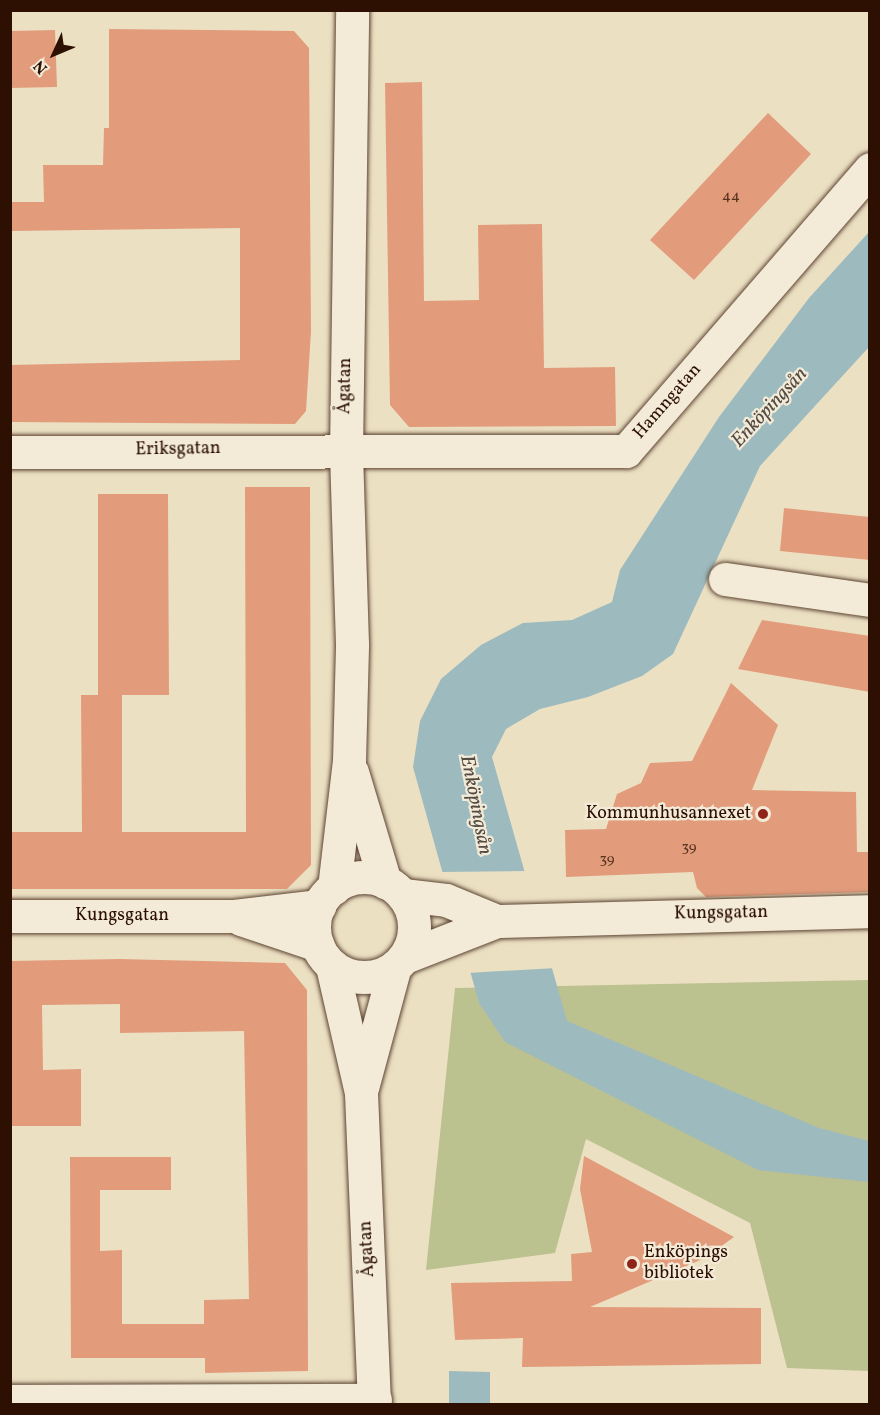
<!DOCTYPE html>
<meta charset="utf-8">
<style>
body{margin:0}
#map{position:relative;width:880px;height:1415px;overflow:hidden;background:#ece0c3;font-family:Vollkorn,serif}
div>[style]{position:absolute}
.green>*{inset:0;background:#bcc190}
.water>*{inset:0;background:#9dbabe}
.pier>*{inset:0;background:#ece0c3}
.building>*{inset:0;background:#e29c7c}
.roads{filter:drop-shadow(0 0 2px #5d4432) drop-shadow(0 0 2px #5d4432)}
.street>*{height:33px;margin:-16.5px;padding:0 16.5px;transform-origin:16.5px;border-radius:16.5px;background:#f3ebd8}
.secondary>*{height:33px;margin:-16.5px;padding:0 16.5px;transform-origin:16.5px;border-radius:16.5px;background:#f3ebd8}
.secondary>.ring{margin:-16.5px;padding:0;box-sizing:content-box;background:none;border:33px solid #f3ebd8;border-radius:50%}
.dots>*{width:16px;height:16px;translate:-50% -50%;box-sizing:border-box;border:3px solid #f3ebd8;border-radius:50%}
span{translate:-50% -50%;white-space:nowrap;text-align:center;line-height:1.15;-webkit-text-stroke:4.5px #f3ebd8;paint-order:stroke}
.number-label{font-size:15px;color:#5a3320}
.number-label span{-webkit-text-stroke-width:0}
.street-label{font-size:18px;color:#2d1001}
.poi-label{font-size:18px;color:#2d1001}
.right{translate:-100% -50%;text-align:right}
.left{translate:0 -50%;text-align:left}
.water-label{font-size:20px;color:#544c43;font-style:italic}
.frame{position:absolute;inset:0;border:12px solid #2d1001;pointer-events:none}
.north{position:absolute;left:24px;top:24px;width:60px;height:60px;-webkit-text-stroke:4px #f3ebd8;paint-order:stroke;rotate:226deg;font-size:16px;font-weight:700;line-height:24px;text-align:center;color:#2d1001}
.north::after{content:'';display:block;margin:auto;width:21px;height:27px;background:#2d1001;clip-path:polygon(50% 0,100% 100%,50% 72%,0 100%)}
</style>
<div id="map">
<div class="green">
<i style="clip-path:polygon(869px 980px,869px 1371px,787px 1368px,750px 1223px,586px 1139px,555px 1253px,426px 1270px,455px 988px)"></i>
</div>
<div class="water">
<i style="clip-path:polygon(869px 232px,869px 347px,760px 466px,673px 654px,642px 676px,588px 697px,540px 709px,506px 729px,492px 757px,567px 1021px,819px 1128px,869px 1141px,869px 1182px,758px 1170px,505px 1042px,479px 1003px,413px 767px,420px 721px,441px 679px,481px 645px,523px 623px,572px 620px,612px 602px,620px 570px,719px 417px,809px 298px)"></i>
<i style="clip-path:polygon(449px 1371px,490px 1372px,490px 1404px,449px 1404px)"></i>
</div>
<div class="pier">
<i style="clip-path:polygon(528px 871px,556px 968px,467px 973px,439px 872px)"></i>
</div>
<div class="building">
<i style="clip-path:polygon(109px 29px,294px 31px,309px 48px,311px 331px,306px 411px,295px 424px,10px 422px,10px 365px,240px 360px,240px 228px,10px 231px,10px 202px,44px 202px,43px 165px,103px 165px,104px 128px,109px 128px)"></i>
<i style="clip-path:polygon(55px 30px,57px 87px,10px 88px,10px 31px)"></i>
<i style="clip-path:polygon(422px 82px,424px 301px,479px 300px,478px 225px,542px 224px,544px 368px,615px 367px,616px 426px,409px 427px,390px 405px,385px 83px)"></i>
<i style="clip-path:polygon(768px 113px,811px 154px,694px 280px,650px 240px)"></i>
<i style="clip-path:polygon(245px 487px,310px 487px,311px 865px,287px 889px,10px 889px,10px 832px,82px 832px,81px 695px,98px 695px,98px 494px,168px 494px,169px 695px,122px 695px,122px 832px,246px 832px)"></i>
<i style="clip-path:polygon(784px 508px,870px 517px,870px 560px,780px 551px)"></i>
<i style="clip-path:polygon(762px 620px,870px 636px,870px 692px,738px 669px)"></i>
<i style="clip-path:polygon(731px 683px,778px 725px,752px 790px,856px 792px,857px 852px,870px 852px,870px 892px,706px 897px,697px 888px,693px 872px,566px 877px,565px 830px,606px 829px,617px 794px,641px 783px,650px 763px,692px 761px)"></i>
<i style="clip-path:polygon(119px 959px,285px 963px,307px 990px,308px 1371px,205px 1373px,205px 1358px,71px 1358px,70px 1157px,171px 1157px,171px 1190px,100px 1190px,100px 1251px,122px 1250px,122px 1324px,204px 1324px,204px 1300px,249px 1299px,244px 1031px,120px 1033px,120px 1004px,42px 1005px,43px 1070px,81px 1069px,81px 1126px,10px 1126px,10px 961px)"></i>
<i style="clip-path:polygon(584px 1156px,734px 1237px,705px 1258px,590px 1307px,761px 1308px,761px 1364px,522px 1367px,523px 1338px,455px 1340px,451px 1283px,572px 1281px,571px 1254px,592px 1252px,580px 1189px)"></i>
</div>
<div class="roads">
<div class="street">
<i style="left:10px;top:452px;width:616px;rotate:-0.09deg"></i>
<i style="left:626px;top:451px;width:373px;rotate:-49.1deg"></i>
<i style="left:725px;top:579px;width:147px;rotate:8.2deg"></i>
<i style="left:10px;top:916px;width:224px"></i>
<i style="left:234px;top:916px;width:86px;rotate:-6.7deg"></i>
<i style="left:241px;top:919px;width:81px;rotate:18.7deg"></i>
<i style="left:10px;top:1401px;width:365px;rotate:-0.2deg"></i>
</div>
<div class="secondary">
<i style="left:352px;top:772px;width:115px;rotate:73.3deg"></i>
<i class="ring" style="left:314px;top:877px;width:67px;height:67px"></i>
<i style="left:334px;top:888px;width:128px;rotate:-83.3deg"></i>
<i style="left:349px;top:761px;width:117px;rotate:-88.5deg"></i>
<i style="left:352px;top:644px;width:191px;rotate:-91.8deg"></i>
<i style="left:346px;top:453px;width:443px;rotate:-89.2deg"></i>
<i style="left:403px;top:895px;width:43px;rotate:6.6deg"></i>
<i style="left:446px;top:900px;width:55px;rotate:22.4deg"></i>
<i style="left:405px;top:957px;width:99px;rotate:-21.4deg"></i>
<i style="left:497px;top:921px;width:373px;rotate:-1.5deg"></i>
<i style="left:332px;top:966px;width:130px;rotate:77.1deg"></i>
<i style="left:361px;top:1093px;width:311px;rotate:87.6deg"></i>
<i style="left:362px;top:1088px;width:123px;rotate:-74.9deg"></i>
</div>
</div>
<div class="dots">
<i style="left:763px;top:814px;background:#8f2418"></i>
<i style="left:632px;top:1264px;background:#8f2418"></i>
</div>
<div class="number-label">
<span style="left:731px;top:197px">44</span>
<span style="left:689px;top:848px">39</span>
<span style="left:607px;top:860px">39</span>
</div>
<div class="street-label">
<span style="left:346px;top:386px;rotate:-89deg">Ågatan</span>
<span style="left:668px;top:402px;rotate:-49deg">Hamngatan</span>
<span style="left:178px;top:450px;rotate:-1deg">Eriksgatan</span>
<span style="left:721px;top:914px;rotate:-1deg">Kungsgatan</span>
<span style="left:122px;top:916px">Kungsgatan</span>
<span style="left:368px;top:1249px;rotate:-93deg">Ågatan</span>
</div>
<div class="poi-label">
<span class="right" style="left:751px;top:814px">Kommunhusannexet</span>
<span class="left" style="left:644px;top:1264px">Enköpings<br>bibliotek</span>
</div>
<div class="water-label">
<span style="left:770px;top:408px;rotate:-47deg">Enköpingsån</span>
<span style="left:475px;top:805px;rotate:79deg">Enköpingsån</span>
</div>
<div class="frame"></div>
<div class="north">N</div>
</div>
